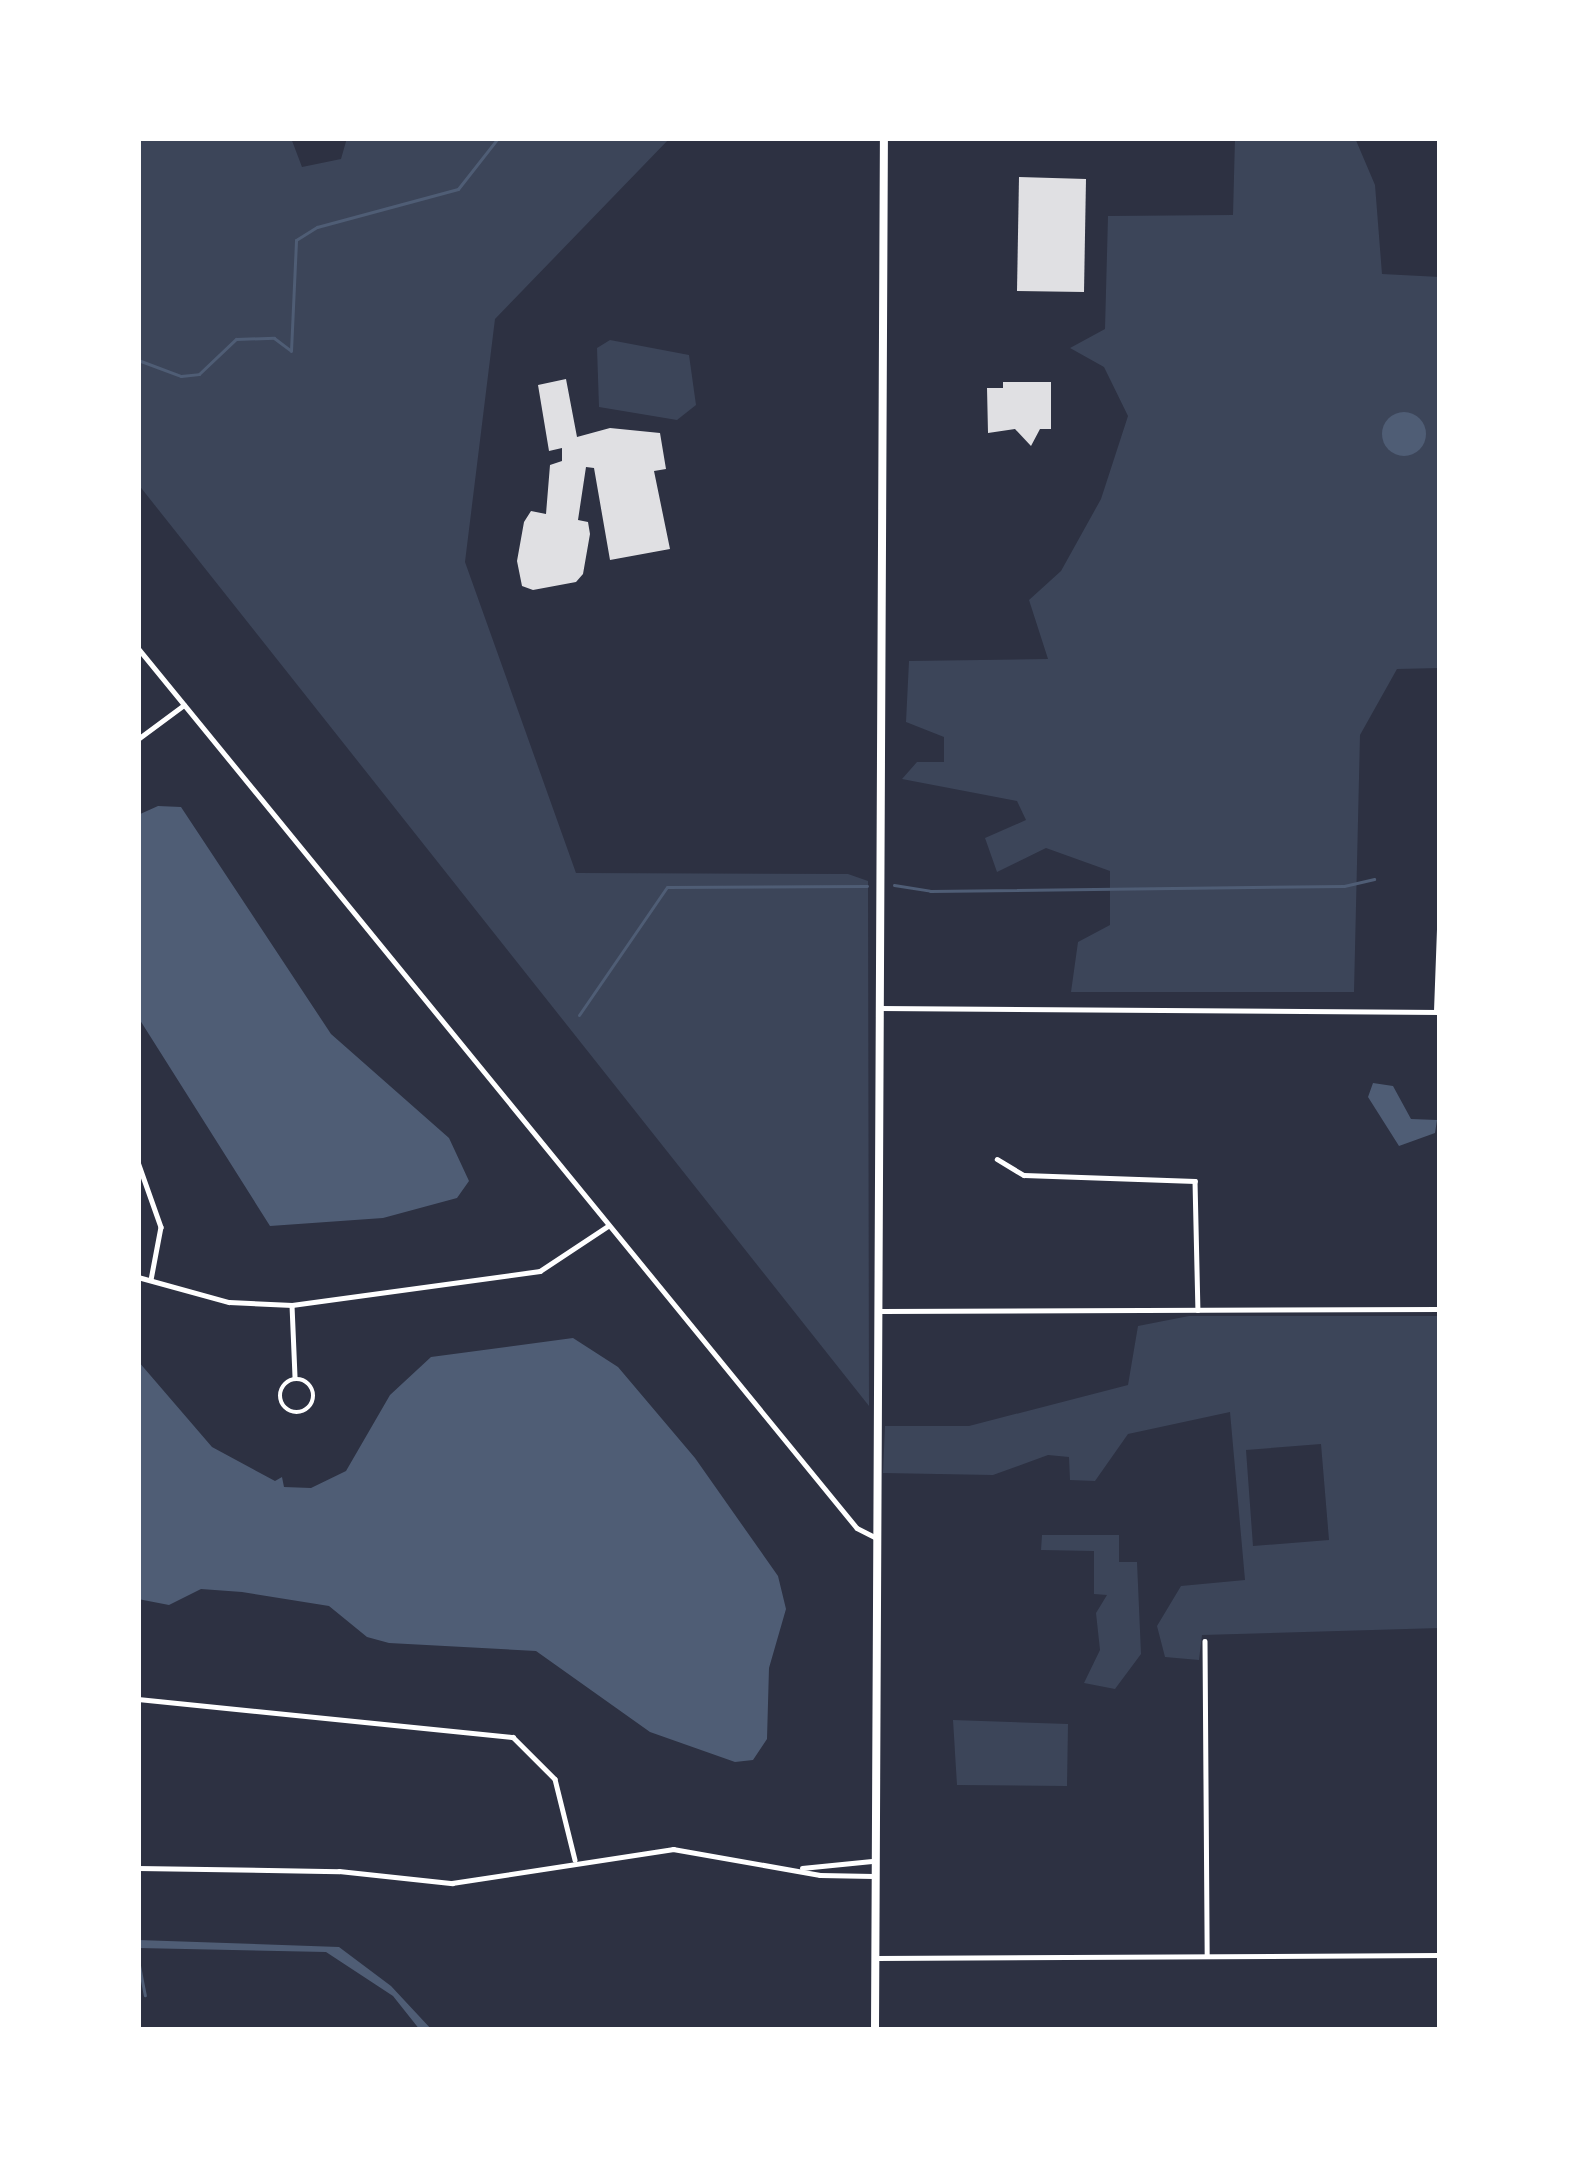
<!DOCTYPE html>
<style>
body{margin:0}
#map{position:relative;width:1578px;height:2168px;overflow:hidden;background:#2d3142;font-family:"Work Sans",sans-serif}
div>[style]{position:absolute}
.green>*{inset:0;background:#3c4559}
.water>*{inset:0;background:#4f5d75}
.round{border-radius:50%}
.stream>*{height:3px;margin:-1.5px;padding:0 1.5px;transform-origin:1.5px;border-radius:1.5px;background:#4f5d75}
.building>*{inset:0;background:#e0e0e3}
.minor>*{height:4.5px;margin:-2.25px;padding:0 2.25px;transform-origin:2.25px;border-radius:2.25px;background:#fff}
.minor>.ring{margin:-2.25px;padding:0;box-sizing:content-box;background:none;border:4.5px solid #fff;border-radius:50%}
.secondary>*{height:8px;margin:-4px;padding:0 4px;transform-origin:4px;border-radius:4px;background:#fff}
span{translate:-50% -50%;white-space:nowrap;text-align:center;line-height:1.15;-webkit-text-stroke:9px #fff;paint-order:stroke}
.frame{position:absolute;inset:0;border:141px solid #fff;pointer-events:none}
</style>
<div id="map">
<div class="green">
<i style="clip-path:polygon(138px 138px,291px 138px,302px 167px,341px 159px,347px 138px,670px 138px,495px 319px,465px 562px,576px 873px,848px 874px,868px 881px,869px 1406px,138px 484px)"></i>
<i style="clip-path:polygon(1235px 138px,1355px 138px,1375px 185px,1382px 274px,1440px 277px,1440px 668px,1397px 669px,1360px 735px,1354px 992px,1071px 992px,1078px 942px,1110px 925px,1110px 871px,1046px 848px,997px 872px,985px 838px,1026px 820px,1017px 801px,902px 779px,917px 762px,944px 762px,944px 737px,906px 722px,909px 661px,1048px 659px,1029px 600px,1061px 571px,1101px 499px,1128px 416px,1104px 367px,1070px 348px,1105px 329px,1108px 216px,1233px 215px)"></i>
<i style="clip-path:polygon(610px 340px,689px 355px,696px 405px,677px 420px,599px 407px,597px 348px)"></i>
<i style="clip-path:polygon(evenodd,1189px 1316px,1440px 1316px,1440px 1628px,1202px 1635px,1199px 1660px,1165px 1657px,1157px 1626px,1181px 1586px,1245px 1580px,1230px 1412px,1128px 1434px,1095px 1481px,1070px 1480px,1069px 1457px,1048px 1455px,993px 1475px,883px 1473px,885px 1426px,969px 1426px,1128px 1385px,1138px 1326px,1189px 1316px,1321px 1444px,1329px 1540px,1253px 1546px,1246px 1450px,1321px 1444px)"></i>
<i style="clip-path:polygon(1042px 1535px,1119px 1535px,1119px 1562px,1137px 1562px,1141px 1654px,1115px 1689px,1084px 1683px,1100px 1650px,1096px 1613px,1107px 1595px,1094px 1594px,1094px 1551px,1041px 1550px)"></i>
<i style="clip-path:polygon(953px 1720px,1068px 1724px,1067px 1786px,957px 1785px)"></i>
</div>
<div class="water">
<i class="round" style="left:1382px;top:412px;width:44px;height:44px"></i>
<i style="clip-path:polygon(158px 806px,181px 807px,331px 1034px,449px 1138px,469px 1181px,457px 1198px,383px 1218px,270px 1226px,138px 1017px,138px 815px)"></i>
<i style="clip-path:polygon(1373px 1083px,1393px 1086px,1411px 1119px,1437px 1120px,1435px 1133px,1399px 1146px,1368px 1097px)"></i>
<i style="clip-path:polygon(573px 1338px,618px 1367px,695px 1458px,778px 1576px,786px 1609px,769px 1668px,767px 1739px,753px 1760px,735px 1762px,650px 1732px,536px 1651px,389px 1643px,367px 1637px,329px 1606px,242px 1592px,201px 1589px,169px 1605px,138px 1599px,138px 1361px,212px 1447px,275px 1481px,282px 1477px,284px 1487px,311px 1488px,346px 1471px,390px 1395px,431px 1357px)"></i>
<i style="clip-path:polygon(138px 1940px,339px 1947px,391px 1986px,432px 2030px,420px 2030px,393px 1996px,326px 1952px,138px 1948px)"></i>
</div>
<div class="stream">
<i style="left:138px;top:360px;width:46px;rotate:20.4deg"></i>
<i style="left:181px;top:376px;width:18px;rotate:-6deg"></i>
<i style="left:199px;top:374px;width:51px;rotate:-43.4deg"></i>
<i style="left:236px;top:339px;width:38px;rotate:-2deg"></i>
<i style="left:274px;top:338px;width:21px;rotate:37deg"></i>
<i style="left:291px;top:351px;width:111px;rotate:-87.4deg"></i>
<i style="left:296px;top:240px;width:25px;rotate:-32deg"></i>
<i style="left:317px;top:227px;width:146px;rotate:-15.1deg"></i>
<i style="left:458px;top:189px;width:65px;rotate:-51.9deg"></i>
<i style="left:894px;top:885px;width:36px;rotate:9deg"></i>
<i style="left:930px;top:891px;width:414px;rotate:-0.7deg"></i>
<i style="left:1344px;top:886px;width:31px;rotate:-13deg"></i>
<i style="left:579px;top:1015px;width:155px;rotate:-55.5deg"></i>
<i style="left:667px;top:887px;width:200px;rotate:-0.3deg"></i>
<i style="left:138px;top:1960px;width:36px;rotate:79deg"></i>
</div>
<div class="building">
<i style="clip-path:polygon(1019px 177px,1086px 179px,1084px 292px,1017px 291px)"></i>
<i style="clip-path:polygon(566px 379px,577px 437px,610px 428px,660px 433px,666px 469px,654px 471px,670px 549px,610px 560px,594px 468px,586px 467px,578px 520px,588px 522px,590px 534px,583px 574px,576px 582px,533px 590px,522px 586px,517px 561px,524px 522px,531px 511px,546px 514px,550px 465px,562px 461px,562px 448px,549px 451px,538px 385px)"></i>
<i style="clip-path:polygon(1003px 382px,1051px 382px,1051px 429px,1040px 429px,1031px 446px,1015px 429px,988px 433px,987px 388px,1003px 388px)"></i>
</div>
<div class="minor">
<i style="left:138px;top:648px;width:1136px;rotate:50.75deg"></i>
<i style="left:857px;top:1528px;width:20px;rotate:27deg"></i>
<i style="left:138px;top:739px;width:57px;rotate:-36.5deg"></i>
<i style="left:880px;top:1008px;width:560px;rotate:0.41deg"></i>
<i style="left:1436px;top:1011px;width:111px;rotate:-87.9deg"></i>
<i style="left:997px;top:1159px;width:31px;rotate:31deg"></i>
<i style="left:1024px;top:1175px;width:171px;rotate:2deg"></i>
<i style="left:1195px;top:1181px;width:129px;rotate:88.7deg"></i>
<i style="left:138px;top:1162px;width:69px;rotate:70.5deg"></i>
<i style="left:161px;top:1227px;width:54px;rotate:100.7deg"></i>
<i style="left:138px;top:1277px;width:94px;rotate:15.4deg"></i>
<i style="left:229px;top:1302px;width:63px;rotate:2.7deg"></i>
<i style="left:292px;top:1305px;width:250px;rotate:-7.8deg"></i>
<i style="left:540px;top:1271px;width:82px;rotate:-33.5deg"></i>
<i style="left:292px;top:1305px;width:73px;rotate:87.6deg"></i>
<i style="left:882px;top:1311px;width:558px;rotate:-0.21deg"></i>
<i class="ring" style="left:280px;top:1379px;width:29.5px;height:29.5px"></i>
<i style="left:1205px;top:1641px;width:315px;rotate:89.6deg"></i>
<i style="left:138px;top:1699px;width:377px;rotate:5.8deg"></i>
<i style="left:513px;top:1737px;width:59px;rotate:45deg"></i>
<i style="left:555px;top:1779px;width:83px;rotate:76.1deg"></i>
<i style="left:138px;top:1868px;width:201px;rotate:0.9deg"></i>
<i style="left:339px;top:1871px;width:114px;rotate:6.1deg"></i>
<i style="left:452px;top:1883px;width:224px;rotate:-8.7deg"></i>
<i style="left:673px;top:1849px;width:149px;rotate:10deg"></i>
<i style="left:820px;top:1875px;width:53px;rotate:1.1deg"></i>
<i style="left:802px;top:1868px;width:70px;rotate:-5.7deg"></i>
<i style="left:876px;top:1958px;width:564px;rotate:-0.3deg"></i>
</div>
<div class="secondary">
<i style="left:875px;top:2030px;width:1892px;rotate:-89.73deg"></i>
</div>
<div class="frame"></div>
</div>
